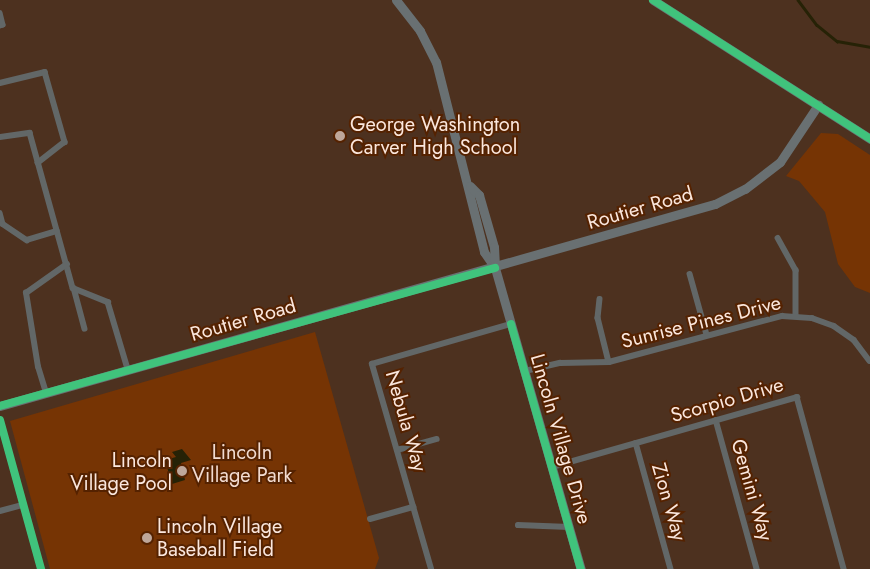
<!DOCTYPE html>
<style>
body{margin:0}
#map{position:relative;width:870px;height:569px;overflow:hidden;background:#4d311f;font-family:Jost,sans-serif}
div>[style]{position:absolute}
.green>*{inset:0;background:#763404}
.water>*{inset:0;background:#262206}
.stream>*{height:2.5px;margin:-1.25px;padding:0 1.25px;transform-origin:1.25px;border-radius:1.25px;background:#262206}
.street>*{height:5.5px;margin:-2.75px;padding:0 2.75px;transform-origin:2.75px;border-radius:2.75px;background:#626767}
.secondary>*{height:9px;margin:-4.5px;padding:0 4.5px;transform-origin:4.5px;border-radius:4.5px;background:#697072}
.cycleway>*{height:8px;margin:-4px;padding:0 4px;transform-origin:4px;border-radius:4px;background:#40c37c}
.dots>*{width:14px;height:14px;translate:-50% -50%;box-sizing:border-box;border:2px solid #520;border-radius:50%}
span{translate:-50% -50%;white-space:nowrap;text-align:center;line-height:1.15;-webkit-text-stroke:4px #520;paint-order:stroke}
.poi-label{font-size:20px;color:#fbe7dd}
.left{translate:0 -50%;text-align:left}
.right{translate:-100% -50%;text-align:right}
.street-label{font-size:20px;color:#fbe7dd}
.park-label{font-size:20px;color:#f2dbd0}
</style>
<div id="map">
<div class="green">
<i style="clip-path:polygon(821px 133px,838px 134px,870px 155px,870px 293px,855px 287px,838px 264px,825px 212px,799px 181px,786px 176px)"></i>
<i style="clip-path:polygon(315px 332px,379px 558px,375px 569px,50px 569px,10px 421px)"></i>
</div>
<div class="water">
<i style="clip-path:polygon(182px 449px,191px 460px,181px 463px,185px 480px,172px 484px,165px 460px,176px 457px,172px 452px)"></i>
</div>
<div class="stream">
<i style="left:798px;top:0;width:31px;rotate:53deg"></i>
<i style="left:817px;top:25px;width:26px;rotate:39deg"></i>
<i style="left:837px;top:41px;width:34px;rotate:10deg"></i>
</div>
<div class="street">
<i style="left:0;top:13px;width:12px;rotate:76deg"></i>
<i style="left:3px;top:25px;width:3px;rotate:162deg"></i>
<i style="left:0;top:83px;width:46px;rotate:-13.7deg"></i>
<i style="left:45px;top:72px;width:73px;rotate:74.1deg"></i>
<i style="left:65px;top:142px;width:34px;rotate:142deg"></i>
<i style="left:0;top:137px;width:30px;rotate:-8deg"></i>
<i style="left:30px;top:133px;width:161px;rotate:74.5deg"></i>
<i style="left:73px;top:288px;width:38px;rotate:22deg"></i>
<i style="left:108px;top:302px;width:70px;rotate:73.4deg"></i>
<i style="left:0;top:213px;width:11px;rotate:75deg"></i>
<i style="left:3px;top:224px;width:29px;rotate:34deg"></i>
<i style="left:27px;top:240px;width:31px;rotate:-17deg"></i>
<i style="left:778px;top:238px;width:37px;rotate:61deg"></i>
<i style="left:796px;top:270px;width:45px;rotate:90deg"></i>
<i style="left:690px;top:274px;width:63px;rotate:74.4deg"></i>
<i style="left:74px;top:288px;width:42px;rotate:75deg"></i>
<i style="left:600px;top:299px;width:19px;rotate:96deg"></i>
<i style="left:598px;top:318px;width:45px;rotate:76deg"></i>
<i style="left:525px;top:371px;width:36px;rotate:-13deg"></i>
<i style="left:560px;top:363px;width:49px;rotate:-1.2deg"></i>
<i style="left:609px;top:362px;width:179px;rotate:-14.9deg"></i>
<i style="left:782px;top:316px;width:30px;rotate:4deg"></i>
<i style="left:812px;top:318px;width:23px;rotate:20deg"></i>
<i style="left:834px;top:326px;width:24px;rotate:35deg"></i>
<i style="left:854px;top:340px;width:26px;rotate:53deg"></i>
<i style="left:46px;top:393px;width:27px;rotate:-107deg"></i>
<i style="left:38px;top:367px;width:75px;rotate:-99.2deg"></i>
<i style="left:26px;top:293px;width:50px;rotate:-35.3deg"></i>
<i style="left:0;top:420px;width:155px;rotate:74.6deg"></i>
<i style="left:716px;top:420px;width:155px;rotate:74.6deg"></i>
<i style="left:636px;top:443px;width:131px;rotate:74.5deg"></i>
<i style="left:397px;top:450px;width:41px;rotate:-15.4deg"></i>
<i style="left:552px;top:467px;width:255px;rotate:-15.9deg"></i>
<i style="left:797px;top:397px;width:178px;rotate:74.7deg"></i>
<i style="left:0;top:511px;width:24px;rotate:-15deg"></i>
<i style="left:370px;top:519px;width:45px;rotate:-15.6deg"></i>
<i style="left:518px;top:525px;width:51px;rotate:2.2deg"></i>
<i style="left:431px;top:569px;width:213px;rotate:-106.1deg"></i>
<i style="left:372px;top:364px;width:145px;rotate:-16.1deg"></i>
</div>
<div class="secondary">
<i style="left:396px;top:0;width:39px;rotate:52deg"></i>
<i style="left:420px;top:31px;width:35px;rotate:63deg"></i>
<i style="left:436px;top:62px;width:196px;rotate:75.8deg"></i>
<i style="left:484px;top:252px;width:19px;rotate:55deg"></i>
<i style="left:653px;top:0;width:258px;rotate:32.6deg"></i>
<i style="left:470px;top:186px;width:13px;rotate:45deg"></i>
<i style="left:479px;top:195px;width:54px;rotate:73.9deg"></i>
<i style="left:494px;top:247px;width:21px;rotate:87deg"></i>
<i style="left:495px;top:268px;width:313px;rotate:74.1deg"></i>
<i style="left:0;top:406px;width:743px;rotate:-15.78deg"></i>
<i style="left:715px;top:204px;width:34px;rotate:-27deg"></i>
<i style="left:745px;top:189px;width:44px;rotate:-37.6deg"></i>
<i style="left:780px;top:162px;width:69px;rotate:-56.3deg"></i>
</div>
<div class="cycleway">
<i style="left:653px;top:0;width:258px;rotate:32.6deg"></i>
<i style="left:511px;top:324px;width:255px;rotate:74.1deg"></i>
<i style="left:0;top:406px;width:514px;rotate:-15.58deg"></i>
<i style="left:0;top:420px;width:155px;rotate:74.6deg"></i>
</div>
<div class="dots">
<i style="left:340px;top:136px;background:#bea79a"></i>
<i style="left:182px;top:471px;background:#bea79a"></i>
<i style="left:147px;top:538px;background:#bea79a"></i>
</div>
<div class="poi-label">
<span class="left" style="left:350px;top:136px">George Washington<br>Carver High School</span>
<span class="right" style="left:172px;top:472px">Lincoln<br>Village Pool</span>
<span class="left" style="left:157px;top:538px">Lincoln Village<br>Baseball Field</span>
</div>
<div class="street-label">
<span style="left:640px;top:208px;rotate:-16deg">Routier Road</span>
<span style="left:243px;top:320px;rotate:-16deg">Routier Road</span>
<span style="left:701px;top:322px;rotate:-14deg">Sunrise Pines Drive</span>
<span style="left:727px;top:400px;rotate:-16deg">Scorpio Drive</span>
<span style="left:406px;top:421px;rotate:74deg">Nebula Way</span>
<span style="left:561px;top:439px;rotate:74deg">Lincoln Village Drive</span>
<span style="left:752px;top:490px;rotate:74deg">Gemini Way</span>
<span style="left:669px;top:502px;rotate:74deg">Zion Way</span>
</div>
<div class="park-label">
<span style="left:242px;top:464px">Lincoln<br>Village Park</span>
</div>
</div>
